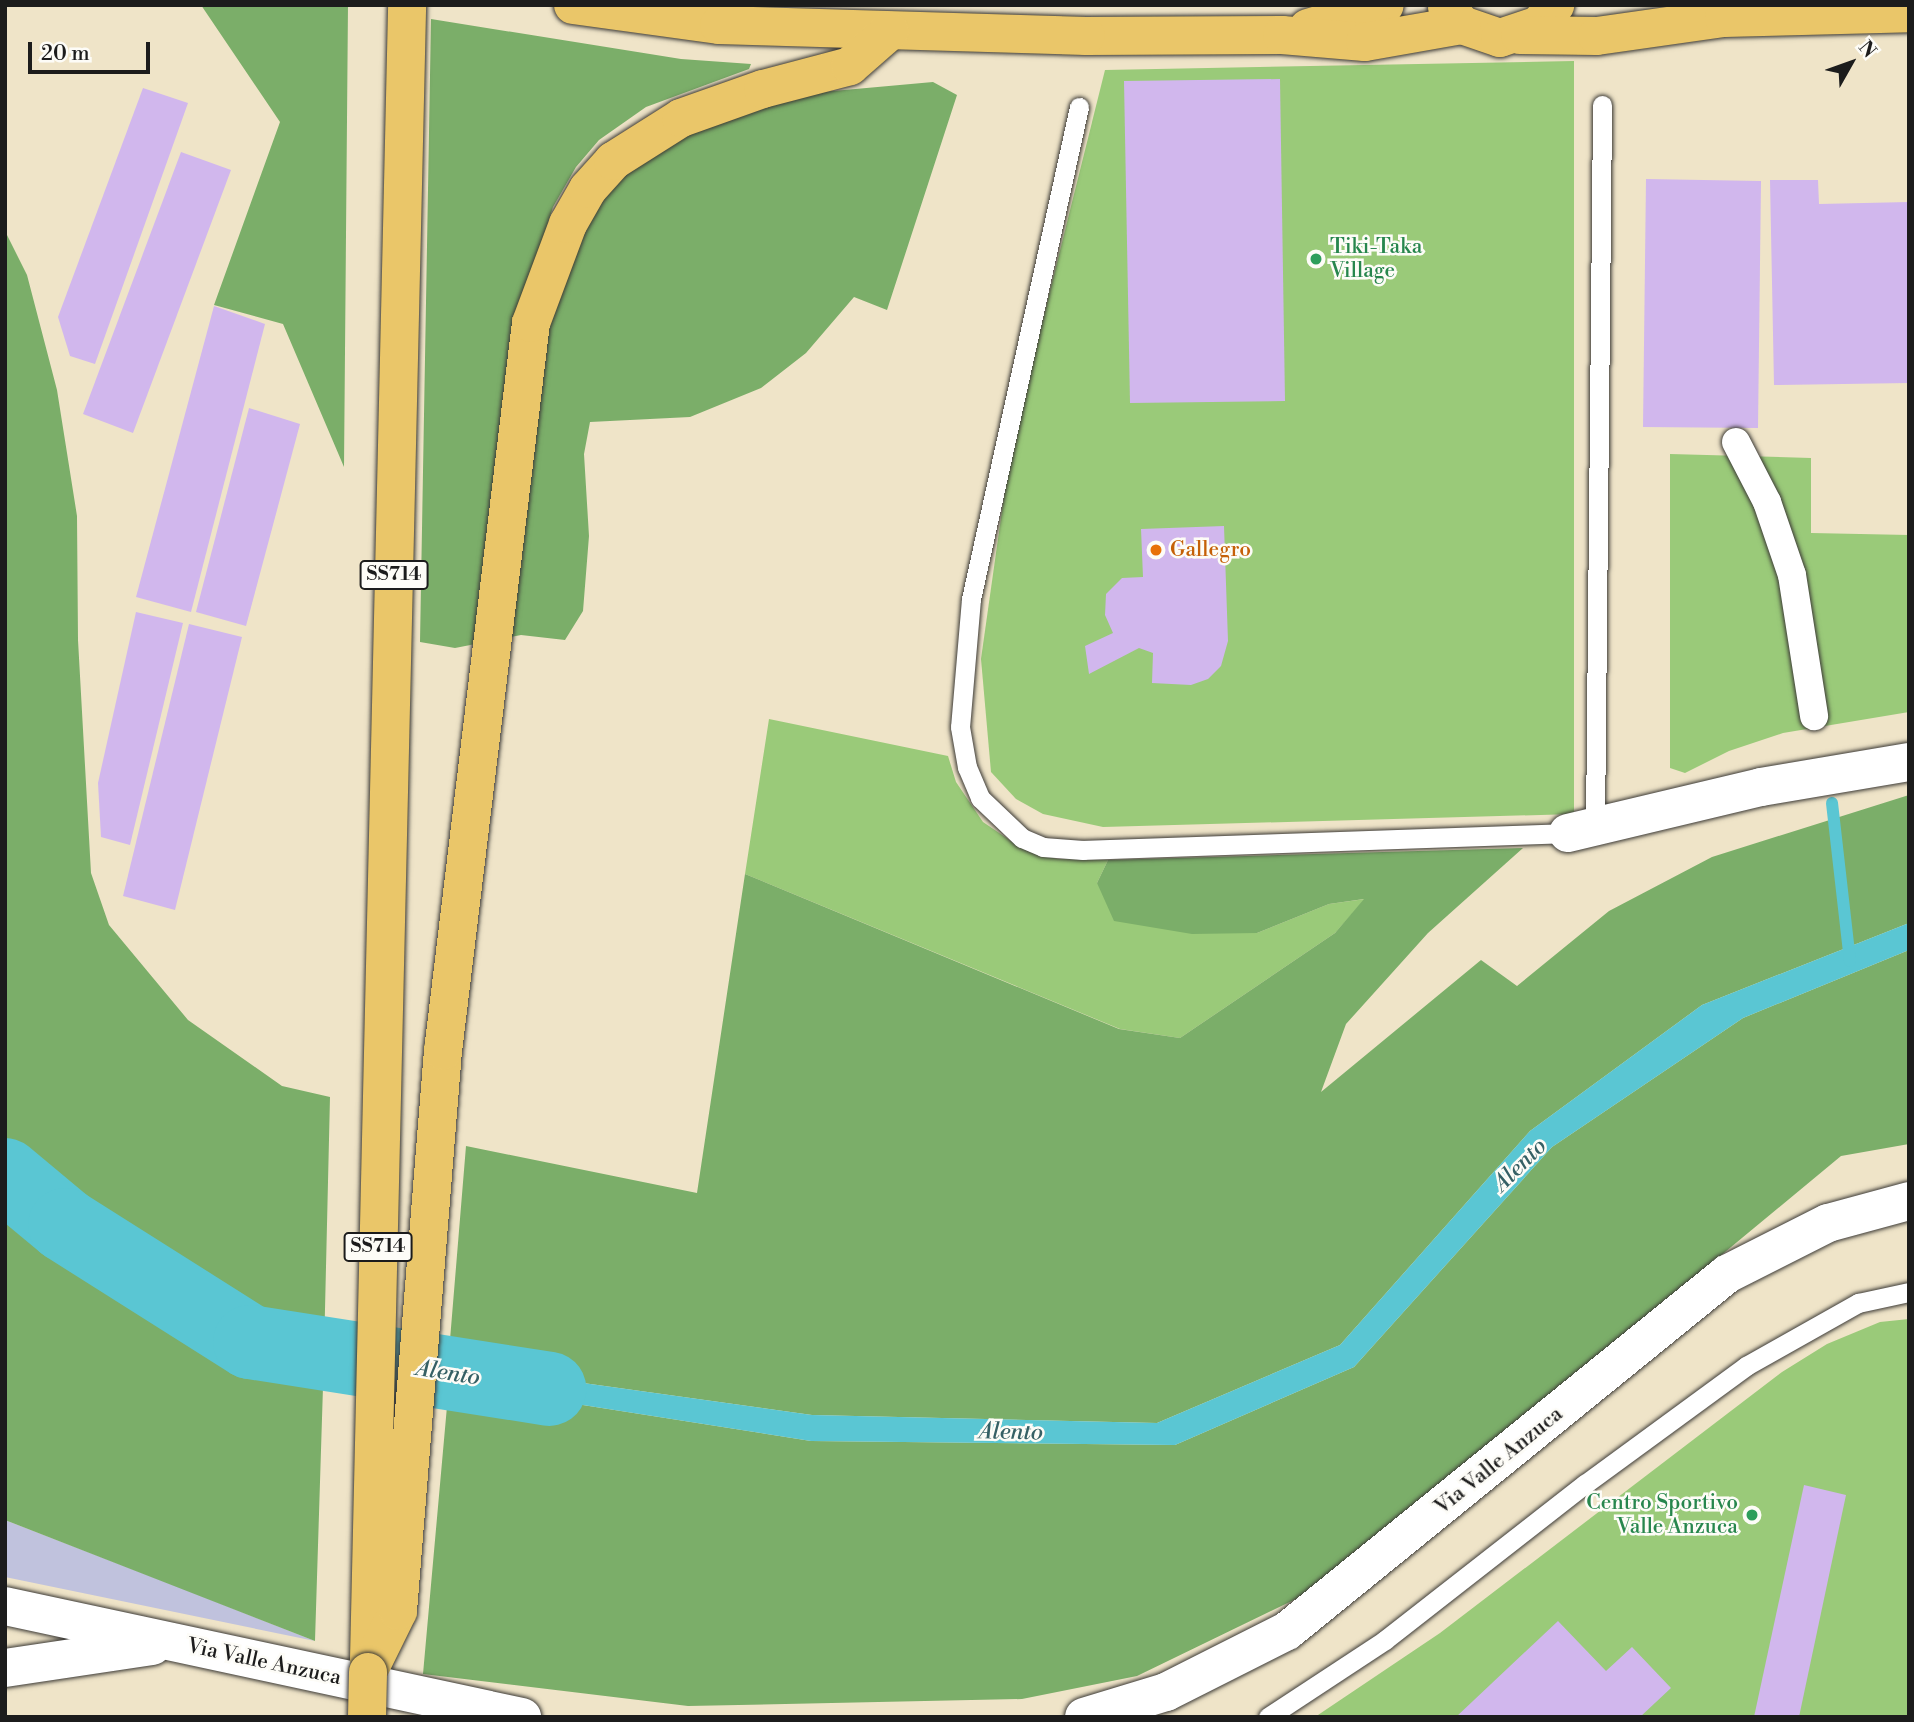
<!DOCTYPE html>
<style>
body{margin:0}
#map{position:relative;width:1914px;height:1722px;overflow:hidden;background:#efe4c8;font-family:"Libre Bodoni",serif}
div>[style]{position:absolute}
.industrial>*{inset:0;background:#c0c2dd}
.green>*{inset:0;background:#9aca79}
.forest>*{inset:0;background:#7bae69}
.water>*{inset:0;background:#5ac6d3}
.stream>*{height:12px;margin:-6px;padding:0 6px;transform-origin:6px;border-radius:6px;background:#5ac6d3}
.river>*{height:74px;margin:-37px;padding:0 37px;transform-origin:37px;border-radius:37px;background:#5ac6d3}
.building>*{inset:0;background:#d1b7ed}
.roads{filter:drop-shadow(0 0 2px #3c3a36) drop-shadow(0 0 2px #3c3a36)}
.service>*{height:19px;margin:-9.5px;padding:0 9.5px;transform-origin:9.5px;border-radius:9.5px;background:#fff}
.pedestrian>*{height:28px;margin:-14px;padding:0 14px;transform-origin:14px;border-radius:14px;background:#fff}
.minor>*{height:38px;margin:-19px;padding:0 19px;transform-origin:19px;border-radius:19px;background:#fff}
.primary>*{height:38px;margin:-19px;padding:0 19px;transform-origin:19px;border-radius:19px;background:#eac669}
.trunk>*{height:38px;margin:-19px;padding:0 19px;transform-origin:19px;border-radius:19px;background:#eac669}
.bridges{filter:drop-shadow(0 0 2px #3c3a36) drop-shadow(0 0 2px #3c3a36)}
.trunk-bridge>*{height:38px;margin:-19px;padding:0 19px;transform-origin:19px;border-radius:19px;background:#eac669}
.dots>*{width:19px;height:19px;translate:-50% -50%;box-sizing:border-box;border:4px solid #fdfcf7;border-radius:50%}
span{translate:-50% -50%;white-space:nowrap;text-align:center;line-height:1.15;-webkit-text-stroke:5px #fdfcf7;paint-order:stroke}
.shield-label span{padding:2px 5px;background:#fdfcf7;border:2px solid;border-radius:5px;-webkit-text-stroke-width:0}
.shield-label{font-size:19px;color:#1c1c1c;font-weight:700}
.leisure-label{font-size:21px;color:#27864d}
.left{translate:0 -50%;text-align:left}
.right{translate:-100% -50%;text-align:right}
.food-label{font-size:21px;color:#c56008}
.street-label{font-size:21px;color:#1c1c1c}
.water-label{font-size:23px;color:#356065;font-style:italic}
.frame{position:absolute;inset:0;border:7px solid #1c1c1c;pointer-events:none}
.north{position:absolute;left:1816px;top:28px;width:70px;height:70px;-webkit-text-stroke:5px #fdfcf7;paint-order:stroke;rotate:50deg;font-size:19px;font-weight:700;line-height:28px;text-align:center;color:#1c1c1c}
.north::after{content:'';display:block;margin:auto;width:24px;height:32px;background:#1c1c1c;clip-path:polygon(50% 0,100% 100%,50% 72%,0 100%)}
.scale{position:absolute;left:28px;top:42px;width:122px;height:32px;box-sizing:border-box;border:4px solid #1c1c1c;border-top:0;padding-left:9px;font-size:21px;line-height:24px;white-space:nowrap;color:#1c1c1c;-webkit-text-stroke:5px #fdfcf7;paint-order:stroke}
</style>
<div id="map">
<div class="industrial">
<i style="clip-path:polygon(5px 1520px,186px 1590px,315px 1641px,5px 1577px)"></i>
</div>
<div class="green">
<i style="clip-path:polygon(1574px 61px,1574px 814px,1103px 827px,1043px 814px,1016px 799px,991px 772px,981px 659px,1011px 447px,1105px 70px)"></i>
<i style="clip-path:polygon(1670px 454px,1811px 458px,1811px 533px,1909px 535px,1909px 712px,1783px 733px,1729px 751px,1685px 773px,1670px 768px)"></i>
<i style="clip-path:polygon(769px 719px,948px 756px,956px 782px,983px 822px,1023px 849px,1057px 859px,1108px 860px,1097px 883px,1257px 933px,1329px 904px,1365px 899px,1335px 933px,1180px 1038px,1120px 1029px,745px 874px)"></i>
<i style="clip-path:polygon(1909px 1319px,1909px 1717px,1315px 1717px,1440px 1633px,1782px 1372px,1827px 1344px,1880px 1322px)"></i>
</div>
<div class="forest">
<i style="clip-path:polygon(201px 5px,348px 5px,344px 467px,283px 324px,214px 305px,280px 122px)"></i>
<i style="clip-path:polygon(431px 19px,681px 59px,751px 64px,749px 69px,646px 107px,599px 140px,576px 167px,553px 207px,530px 280px,617px 183px,650px 155px,694px 128px,800px 94px,933px 82px,957px 95px,887px 310px,854px 297px,806px 353px,761px 388px,690px 417px,590px 422px,584px 454px,589px 536px,583px 611px,565px 640px,521px 635px,455px 648px,420px 642px)"></i>
<i style="clip-path:polygon(5px 231px,27px 275px,57px 390px,77px 516px,78px 640px,91px 873px,109px 925px,188px 1020px,282px 1086px,330px 1097px,324px 1352px,250px 1340px,66px 1225px,5px 1173px)"></i>
<i style="clip-path:polygon(1909px 795px,1909px 923px,1702px 1005px,1530px 1131px,1340px 1345px,1157px 1423px,812px 1415px,448px 1364px,466px 1146px,697px 1193px,745px 874px,1119px 1029px,1180px 1038px,1335px 933px,1364px 899px,1329px 904px,1257px 933px,1192px 934px,1114px 921px,1097px 883px,1108px 860px,1523px 848px,1428px 933px,1346px 1024px,1321px 1092px,1481px 960px,1517px 986px,1609px 911px,1712px 857px)"></i>
<i style="clip-path:polygon(1909px 950px,1909px 1144px,1841px 1156px,1394px 1526px,1298px 1598px,1137px 1676px,1022px 1699px,688px 1706px,423px 1674px,449px 1384px,811px 1441px,1175px 1445px,1354px 1367px,1552px 1147px,1743px 1018px)"></i>
<i style="clip-path:polygon(5px 1178px,64px 1227px,249px 1343px,324px 1355px,315px 1641px,5px 1520px)"></i>
</div>
<div class="water">
<i style="clip-path:polygon(1909px 923px,1909px 950px,1743px 1018px,1552px 1147px,1354px 1367px,1175px 1445px,811px 1441px,449px 1384px,448px 1364px,812px 1415px,1157px 1423px,1340px 1345px,1530px 1131px,1702px 1005px)"></i>
</div>
<div class="stream">
<i style="left:1832px;top:803px;width:159px;rotate:83.5deg"></i>
</div>
<div class="river">
<i style="left:5px;top:1175px;width:78px;rotate:39.8deg"></i>
<i style="left:65px;top:1225px;width:219px;rotate:32.3deg"></i>
<i style="left:250px;top:1342px;width:303px;rotate:8.9deg"></i>
</div>
<div class="building">
<i style="clip-path:polygon(1280px 79px,1285px 401px,1130px 403px,1124px 81px)"></i>
<i style="clip-path:polygon(143px 88px,188px 103px,95px 364px,70px 356px,58px 317px)"></i>
<i style="clip-path:polygon(181px 152px,231px 170px,133px 433px,83px 414px)"></i>
<i style="clip-path:polygon(1646px 179px,1761px 181px,1758px 428px,1643px 427px)"></i>
<i style="clip-path:polygon(1770px 180px,1818px 180px,1819px 204px,1909px 202px,1909px 383px,1774px 385px)"></i>
<i style="clip-path:polygon(214px 306px,265px 324px,191px 612px,136px 597px)"></i>
<i style="clip-path:polygon(249px 408px,300px 424px,246px 626px,196px 612px)"></i>
<i style="clip-path:polygon(1224px 526px,1228px 641px,1221px 666px,1208px 679px,1191px 685px,1152px 683px,1153px 653px,1139px 648px,1089px 674px,1085px 646px,1113px 633px,1105px 615px,1106px 594px,1122px 578px,1143px 577px,1141px 529px)"></i>
<i style="clip-path:polygon(136px 612px,183px 623px,130px 845px,101px 837px,98px 783px)"></i>
<i style="clip-path:polygon(189px 624px,242px 637px,175px 910px,123px 896px)"></i>
<i style="clip-path:polygon(1804px 1485px,1846px 1495px,1799px 1717px,1754px 1717px)"></i>
<i style="clip-path:polygon(1558px 1621px,1606px 1671px,1632px 1647px,1671px 1688px,1640px 1717px,1456px 1717px)"></i>
</div>
<div class="roads">
<div class="service">
<i style="left:1079px;top:107px;width:504px;rotate:102.38deg"></i>
<i style="left:971px;top:599px;width:128px;rotate:94.9deg"></i>
<i style="left:960px;top:727px;width:41px;rotate:80.1deg"></i>
<i style="left:967px;top:767px;width:34px;rotate:67deg"></i>
<i style="left:980px;top:798px;width:58px;rotate:43.6deg"></i>
<i style="left:1022px;top:838px;width:23px;rotate:23deg"></i>
<i style="left:1043px;top:847px;width:40px;rotate:4.3deg"></i>
<i style="left:1083px;top:850px;width:485px;rotate:-2deg"></i>
<i style="left:1595px;top:827px;width:722px;rotate:-89.44deg"></i>
<i style="left:1268px;top:1717px;width:140px;rotate:-33.3deg"></i>
<i style="left:1385px;top:1640px;width:254px;rotate:-38deg"></i>
<i style="left:1585px;top:1484px;width:200px;rotate:-36.2deg"></i>
<i style="left:1746px;top:1366px;width:129px;rotate:-29.4deg"></i>
<i style="left:1858px;top:1303px;width:52px;rotate:-12.2deg"></i>
</div>
<div class="pedestrian">
<i style="left:1736px;top:442px;width:68px;rotate:62.7deg"></i>
<i style="left:1767px;top:502px;width:77px;rotate:71.1deg"></i>
<i style="left:1792px;top:575px;width:143px;rotate:81.1deg"></i>
</div>
<div class="minor">
<i style="left:1568px;top:833px;width:198px;rotate:-13.4deg"></i>
<i style="left:1761px;top:787px;width:150px;rotate:-9.6deg"></i>
<i style="left:5px;top:1606px;width:529px;rotate:12.12deg"></i>
<i style="left:5px;top:1668px;width:149px;rotate:-8.5deg"></i>
<i style="left:1084px;top:1717px;width:86px;rotate:-17deg"></i>
<i style="left:1166px;top:1692px;width:136px;rotate:-26.8deg"></i>
<i style="left:1287px;top:1631px;width:567px;rotate:-39.05deg"></i>
<i style="left:1727px;top:1274px;width:113px;rotate:-26.8deg"></i>
<i style="left:1828px;top:1223px;width:84px;rotate:-15.2deg"></i>
</div>
<div class="primary">
<i style="left:1447px;top:7px;width:23px;rotate:50deg"></i>
<i style="left:1462px;top:25px;width:40px;rotate:18.9deg"></i>
<i style="left:1500px;top:38px;width:41px;rotate:-18.4deg"></i>
<i style="left:1539px;top:25px;width:26px;rotate:-51deg"></i>
<i style="left:1308px;top:28px;width:80px;rotate:-16.6deg"></i>
<i style="left:1520px;top:35px;width:77px;rotate:0.7deg"></i>
<i style="left:1597px;top:36px;width:128px;rotate:-8.1deg"></i>
<i style="left:1724px;top:18px;width:185px;rotate:-1.5deg"></i>
<i style="left:1086px;top:36px;width:196px;rotate:-0.3deg"></i>
<i style="left:1282px;top:35px;width:83px;rotate:4.8deg"></i>
<i style="left:1365px;top:42px;width:98px;rotate:-9.9deg"></i>
</div>
<div class="trunk">
<i style="left:573px;top:5px;width:147px;rotate:7.8deg"></i>
<i style="left:719px;top:25px;width:367px;rotate:1.7deg"></i>
<i style="left:369px;top:1660px;width:1655px;rotate:-88.68deg"></i>
<i style="left:368px;top:1672px;width:68px;rotate:-63.8deg"></i>
<i style="left:398px;top:1611px;width:562px;rotate:-85.41deg"></i>
<i style="left:443px;top:1051px;width:733px;rotate:-83.11deg"></i>
<i style="left:531px;top:323px;width:106px;rotate:-69.5deg"></i>
<i style="left:568px;top:224px;width:40px;rotate:-60.3deg"></i>
<i style="left:588px;top:189px;width:38px;rotate:-48deg"></i>
<i style="left:613px;top:161px;width:80px;rotate:-32.3deg"></i>
<i style="left:681px;top:118px;width:87px;rotate:-19.5deg"></i>
<i style="left:763px;top:89px;width:90px;rotate:-14.8deg"></i>
<i style="left:850px;top:66px;width:53px;rotate:-41.2deg"></i>
</div>
</div>
<div class="bridges">
<div class="trunk-bridge">
<i style="left:367px;top:1717px;width:45px;rotate:-88.7deg"></i>
</div>
</div>
<div class="dots">
<i style="left:1316px;top:259px;background:#2e9e5b"></i>
<i style="left:1156px;top:550px;background:#e8710a"></i>
<i style="left:1752px;top:1515px;background:#2e9e5b"></i>
</div>
<div class="shield-label">
<span style="left:394px;top:575px">SS714</span>
<span style="left:378px;top:1247px">SS714</span>
</div>
<div class="leisure-label">
<span class="left" style="left:1330px;top:259px">Tiki-Taka<br>Village</span>
<span class="right" style="left:1738px;top:1515px">Centro Sportivo<br>Valle Anzuca</span>
</div>
<div class="food-label">
<span class="left" style="left:1170px;top:550px">Gallegro</span>
</div>
<div class="street-label">
<span style="left:1499px;top:1461px;rotate:-39deg">Via Valle Anzuca</span>
<span style="left:264px;top:1662px;rotate:12deg">Via Valle Anzuca</span>
</div>
<div class="water-label">
<span style="left:1520px;top:1165px;rotate:-45deg">Alento</span>
<span style="left:448px;top:1373px;rotate:9deg">Alento</span>
<span style="left:1011px;top:1432px;rotate:1deg">Alento</span>
</div>
<div class="frame"></div>
<div class="north">N</div>
<div class="scale">20 m</div>
</div>
